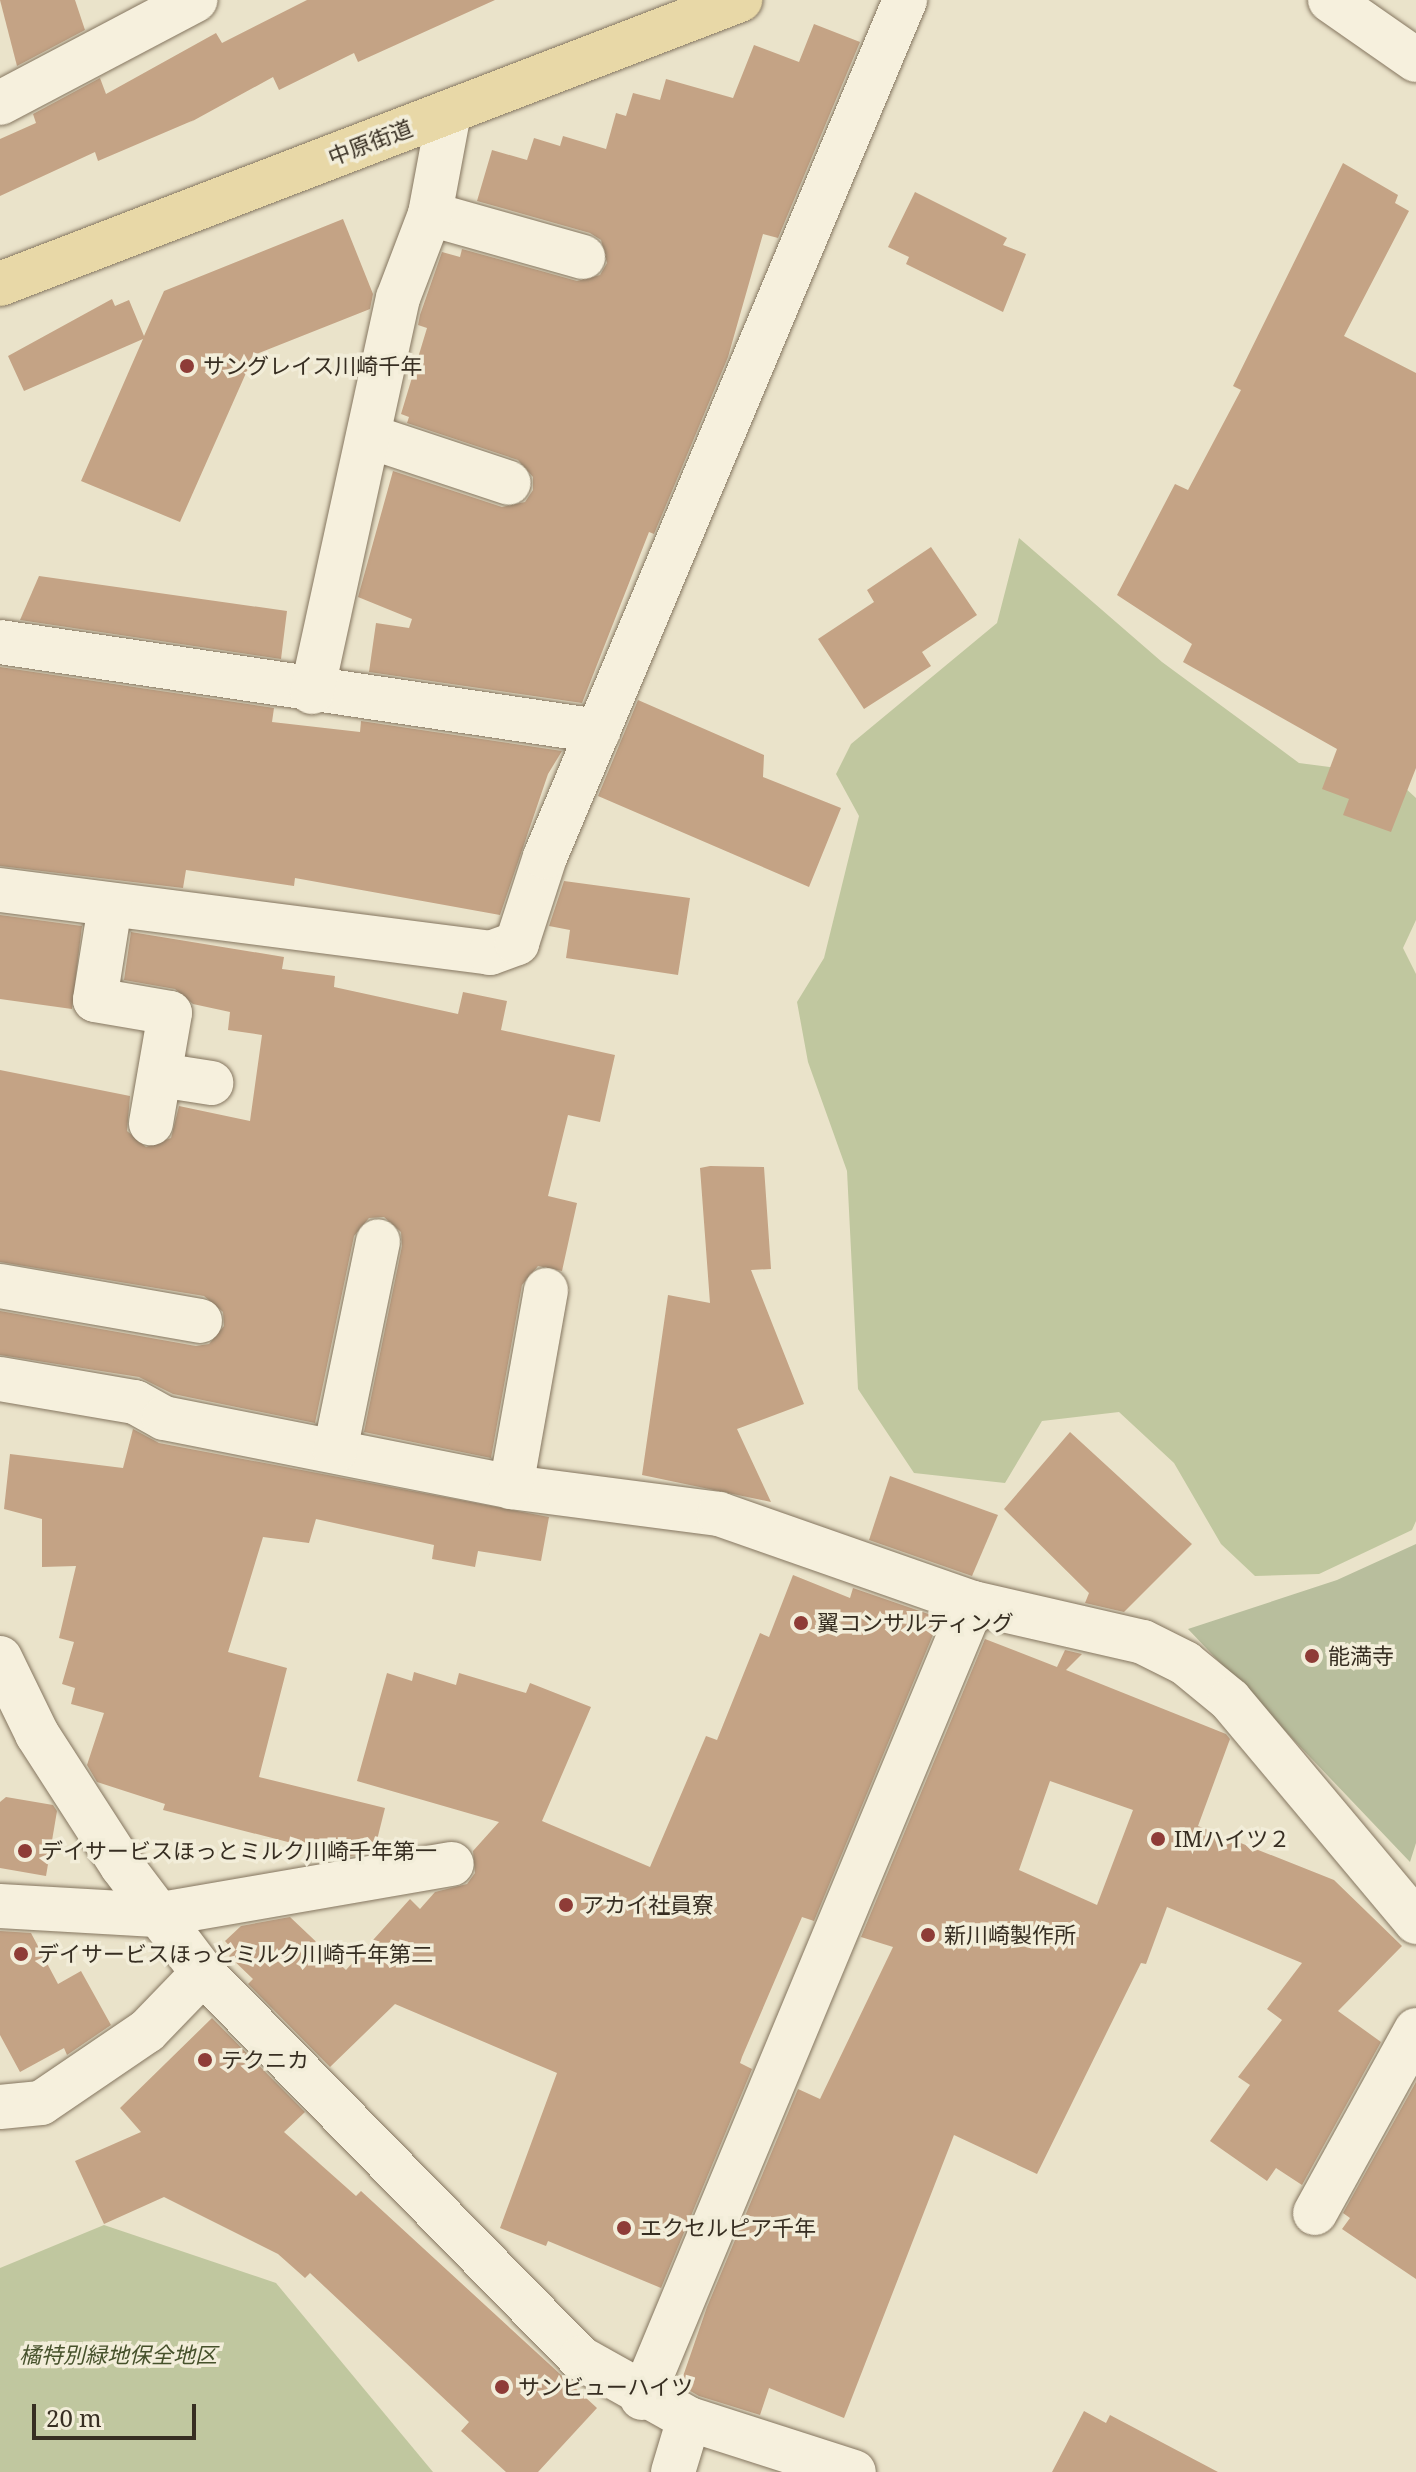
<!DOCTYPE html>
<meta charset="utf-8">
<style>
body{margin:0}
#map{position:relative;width:1416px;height:2472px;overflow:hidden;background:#eae3ca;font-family:"Noto Serif","Noto Sans JP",serif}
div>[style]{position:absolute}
.green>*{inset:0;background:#c0c79f}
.cemetery>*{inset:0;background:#b8be9d}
.building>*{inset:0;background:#c4a385}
.roads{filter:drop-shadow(0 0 2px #857660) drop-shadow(0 0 2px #857660)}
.minor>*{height:44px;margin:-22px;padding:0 22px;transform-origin:22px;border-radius:22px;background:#f6f0dd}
.major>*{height:44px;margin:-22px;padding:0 22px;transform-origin:22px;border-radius:22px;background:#e8d8a7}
.dots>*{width:22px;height:22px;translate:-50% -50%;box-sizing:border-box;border:4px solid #f2edd9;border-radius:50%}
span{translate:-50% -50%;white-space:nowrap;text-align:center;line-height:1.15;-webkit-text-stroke:7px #f2edd9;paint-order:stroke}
.street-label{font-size:22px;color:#372e22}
.poi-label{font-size:22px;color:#372e22}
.left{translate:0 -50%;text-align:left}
.park-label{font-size:22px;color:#46512b;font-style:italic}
.scale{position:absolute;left:32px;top:2404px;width:164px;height:36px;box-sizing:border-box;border:4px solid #372e22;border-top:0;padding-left:10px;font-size:24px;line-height:28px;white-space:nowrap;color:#372e22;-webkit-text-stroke:6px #f2edd9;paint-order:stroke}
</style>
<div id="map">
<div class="green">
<i style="clip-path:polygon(1019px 538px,1162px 662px,1299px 763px,1391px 775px,1416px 798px,1416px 920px,1403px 948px,1416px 974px,1416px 1521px,1412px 1530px,1319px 1574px,1255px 1576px,1221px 1544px,1174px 1463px,1119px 1412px,1042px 1421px,1005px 1483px,914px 1473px,858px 1389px,847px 1171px,808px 1062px,797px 1002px,824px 958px,859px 816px,836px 774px,851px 744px,997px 623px)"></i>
<i style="clip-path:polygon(104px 2225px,276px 2283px,433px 2472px,0 2472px,0 2268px)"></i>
</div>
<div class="cemetery">
<i style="clip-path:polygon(1416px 1544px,1416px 1843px,1410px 1862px,1188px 1629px,1337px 1580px)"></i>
</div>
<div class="building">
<i style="clip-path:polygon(0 0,75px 0,85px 30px,17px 66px)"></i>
<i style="clip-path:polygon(307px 0,495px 0,358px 62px,354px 53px,279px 90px,273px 77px,189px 123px,194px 120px,98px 161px,95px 152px,0 196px,0 139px,36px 123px,33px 114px,100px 78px,106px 94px,216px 33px,222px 43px)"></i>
<i style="clip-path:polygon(814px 24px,860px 42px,778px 238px,763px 234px,728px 357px,654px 534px,649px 532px,582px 703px,369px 672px,376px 623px,409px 628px,412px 619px,358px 597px,393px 471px,502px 507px,525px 502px,533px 490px,533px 477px,518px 460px,407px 423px,409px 417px,401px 414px,427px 328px,418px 325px,420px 315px,442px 252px,460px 257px,462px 249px,577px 281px,600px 275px,607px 263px,601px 240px,590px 233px,477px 201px,492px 150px,527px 160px,534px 138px,560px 146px,563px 136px,606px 149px,616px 113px,626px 116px,633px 93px,660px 100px,666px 79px,733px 98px,754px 45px,799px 62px)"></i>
<i style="clip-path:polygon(1343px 163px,1398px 195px,1395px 203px,1409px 211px,1344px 336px,1416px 373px,1416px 768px,1391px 832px,1343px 815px,1349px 799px,1322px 789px,1337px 749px,1183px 662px,1192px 644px,1117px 595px,1175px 484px,1188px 490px,1241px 390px,1233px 386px)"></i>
<i style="clip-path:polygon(915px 192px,1007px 238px,1003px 245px,1026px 254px,1003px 312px,906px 264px,909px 257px,888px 247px)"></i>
<i style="clip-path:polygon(343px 219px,373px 294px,370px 309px,254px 355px,180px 522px,81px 481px,143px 339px,24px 391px,8px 356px,112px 299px,115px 306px,129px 300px,144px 336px,164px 291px)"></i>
<i style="clip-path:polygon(931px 547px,977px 615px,922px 652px,931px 666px,864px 709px,818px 639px,874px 602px,867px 590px)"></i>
<i style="clip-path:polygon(39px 576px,287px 611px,281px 659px,20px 620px)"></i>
<i style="clip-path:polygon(0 667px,274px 708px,272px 722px,360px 732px,361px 721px,562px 751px,548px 774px,500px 915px,295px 878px,294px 886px,186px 870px,183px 888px,0 866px)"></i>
<i style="clip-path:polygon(638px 700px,764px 755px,763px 777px,841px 808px,809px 887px,598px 796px)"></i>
<i style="clip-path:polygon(564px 881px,690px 898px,678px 975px,566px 958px,570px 930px,549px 926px)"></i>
<i style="clip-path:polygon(0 915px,82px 926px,72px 1009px,0 999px)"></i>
<i style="clip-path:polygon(131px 932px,284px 957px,282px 969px,335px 976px,334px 987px,458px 1014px,463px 992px,507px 1001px,501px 1030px,615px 1055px,600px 1122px,568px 1115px,548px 1196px,577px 1203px,562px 1271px,538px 1266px,522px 1285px,491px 1458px,364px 1432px,402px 1246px,401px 1232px,384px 1217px,369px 1218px,354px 1236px,315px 1423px,173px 1394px,139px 1377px,0 1355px,0 1311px,196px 1346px,209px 1344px,224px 1326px,223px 1312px,204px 1296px,0 1262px,0 1070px,130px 1096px,127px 1131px,146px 1147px,171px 1138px,179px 1106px,250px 1121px,262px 1035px,228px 1030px,230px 1012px,193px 1004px,175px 989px,124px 980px)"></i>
<i style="clip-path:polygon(710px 1166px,764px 1167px,771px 1269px,751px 1270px,804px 1404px,737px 1429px,771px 1502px,642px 1475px,668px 1295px,710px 1303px,700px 1168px)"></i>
<i style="clip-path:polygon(133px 1429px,159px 1443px,549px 1517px,541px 1561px,478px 1551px,475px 1567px,432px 1559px,434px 1545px,316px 1519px,309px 1543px,263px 1537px,228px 1652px,287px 1668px,259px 1777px,385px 1808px,374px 1852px,346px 1857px,163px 1810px,165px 1804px,97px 1782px,87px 1765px,104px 1713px,71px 1704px,75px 1688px,62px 1684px,74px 1642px,59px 1638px,76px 1566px,42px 1567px,42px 1519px,4px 1509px,10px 1454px,123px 1468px)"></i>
<i style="clip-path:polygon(1070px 1432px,1192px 1544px,1124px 1612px,1085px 1603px,1089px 1593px,1004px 1509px)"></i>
<i style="clip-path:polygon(890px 1476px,998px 1515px,972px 1576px,869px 1540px)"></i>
<i style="clip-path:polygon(793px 1575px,850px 1598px,853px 1588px,940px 1618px,814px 1921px,802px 1917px,742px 2057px,740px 2063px,752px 2069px,661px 2288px,548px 2241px,546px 2246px,500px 2228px,557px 2073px,395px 2004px,330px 2067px,248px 1984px,253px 1979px,229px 1956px,234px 1951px,225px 1941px,241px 1926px,290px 1917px,346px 1970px,410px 1899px,420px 1909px,435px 1892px,467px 1884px,475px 1873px,473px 1851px,499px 1822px,357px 1781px,387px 1673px,412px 1681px,414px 1672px,456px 1685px,459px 1673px,526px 1693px,530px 1683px,591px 1707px,542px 1821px,650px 1867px,706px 1736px,717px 1740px,760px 1633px,769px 1637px)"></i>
<i style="clip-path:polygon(evenodd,985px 1639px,1057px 1667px,1065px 1650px,1082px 1654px,1066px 1670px,1226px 1734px,1230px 1739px,1198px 1826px,1334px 1880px,1402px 1946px,1338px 2011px,1381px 2042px,1302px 2185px,1276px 2168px,1267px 2181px,1210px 2141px,1250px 2085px,1238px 2077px,1282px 2020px,1267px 2009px,1302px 1963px,1167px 1907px,1146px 1964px,1141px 1963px,1037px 2174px,954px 2135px,844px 2418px,769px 2388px,760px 2415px,699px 2396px,680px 2385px,707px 2307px,798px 2089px,820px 2099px,893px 1947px,861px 1937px,985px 1639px,1050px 1781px,1133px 1810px,1097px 1905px,1019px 1870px,1050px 1781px)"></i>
<i style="clip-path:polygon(6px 1797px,53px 1805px,57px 1811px,46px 1876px,0 1868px,0 1802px)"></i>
<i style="clip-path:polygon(0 1931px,31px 1933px,58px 1984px,81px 1971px,111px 2025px,67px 2055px,64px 2048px,20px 2072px,0 2035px)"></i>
<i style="clip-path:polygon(212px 2018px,305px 2112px,284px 2132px,356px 2196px,361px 2191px,597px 2408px,538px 2472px,506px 2472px,461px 2431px,469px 2422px,310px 2273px,305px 2278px,278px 2254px,164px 2197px,104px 2224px,75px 2161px,141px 2132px,120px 2108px)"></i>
<i style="clip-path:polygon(1416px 2082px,1416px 2279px,1342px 2229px,1350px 2218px,1343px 2213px)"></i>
<i style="clip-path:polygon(1084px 2411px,1106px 2423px,1110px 2415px,1218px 2472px,1052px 2472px)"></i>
</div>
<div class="roads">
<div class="minor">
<i style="left:1330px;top:0;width:105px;rotate:34.9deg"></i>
<i style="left:0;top:103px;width:221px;rotate:-27.8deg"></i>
<i style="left:430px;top:214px;width:159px;rotate:15.7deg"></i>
<i style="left:371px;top:437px;width:145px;rotate:18.4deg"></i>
<i style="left:0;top:642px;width:605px;rotate:8.47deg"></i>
<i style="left:312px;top:692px;width:403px;rotate:-77.7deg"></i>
<i style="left:398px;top:298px;width:90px;rotate:-69.1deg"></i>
<i style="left:430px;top:214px;width:104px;rotate:-79.4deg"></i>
<i style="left:0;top:890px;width:494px;rotate:7.3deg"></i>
<i style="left:490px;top:953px;width:29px;rotate:-20deg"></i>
<i style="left:517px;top:943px;width:90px;rotate:-72deg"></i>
<i style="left:545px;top:857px;width:930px;rotate:-67.21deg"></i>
<i style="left:110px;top:906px;width:95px;rotate:99.1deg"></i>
<i style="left:95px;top:1000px;width:76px;rotate:9.8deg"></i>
<i style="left:170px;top:1013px;width:112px;rotate:99.8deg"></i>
<i style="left:160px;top:1075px;width:52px;rotate:8.9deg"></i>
<i style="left:0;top:1286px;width:203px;rotate:9.9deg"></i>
<i style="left:0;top:1379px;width:137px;rotate:9.7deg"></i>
<i style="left:135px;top:1402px;width:33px;rotate:29deg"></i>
<i style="left:164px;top:1418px;width:354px;rotate:11.2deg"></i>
<i style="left:511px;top:1487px;width:210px;rotate:7.4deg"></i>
<i style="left:719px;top:1514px;width:269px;rotate:19.3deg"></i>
<i style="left:973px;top:1603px;width:174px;rotate:12.9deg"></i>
<i style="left:1143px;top:1642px;width:47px;rotate:26.6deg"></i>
<i style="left:1185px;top:1663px;width:58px;rotate:39.4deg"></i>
<i style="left:1230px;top:1700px;width:290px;rotate:50deg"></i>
<i style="left:335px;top:1451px;width:214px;rotate:-78.4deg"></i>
<i style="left:511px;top:1487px;width:200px;rotate:-79.9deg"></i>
<i style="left:0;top:1658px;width:85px;rotate:64deg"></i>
<i style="left:37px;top:1734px;width:157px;rotate:57.2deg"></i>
<i style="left:122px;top:1866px;width:134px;rotate:52.9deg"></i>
<i style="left:203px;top:1973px;width:539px;rotate:45.6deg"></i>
<i style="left:580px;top:2358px;width:125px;rotate:29.2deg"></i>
<i style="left:689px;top:2419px;width:173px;rotate:17.8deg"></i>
<i style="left:0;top:1906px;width:156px;rotate:3.3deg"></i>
<i style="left:156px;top:1915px;width:300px;rotate:-9.8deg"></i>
<i style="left:0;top:2107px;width:41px;rotate:-5.6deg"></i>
<i style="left:41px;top:2103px;width:128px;rotate:-34.2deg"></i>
<i style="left:147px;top:2031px;width:81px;rotate:-46deg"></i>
<i style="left:1315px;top:2213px;width:209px;rotate:-61.1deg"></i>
<i style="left:642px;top:2398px;width:861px;rotate:-67.4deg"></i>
<i style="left:673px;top:2472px;width:55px;rotate:-73.2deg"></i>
</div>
<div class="major">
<i style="left:0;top:284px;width:793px;rotate:-21deg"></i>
</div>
</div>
<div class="dots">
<i style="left:187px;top:366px;background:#8e3c37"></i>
<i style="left:801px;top:1623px;background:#8e3c37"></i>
<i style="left:1312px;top:1656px;background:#8e3c37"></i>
<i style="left:1158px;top:1839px;background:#8e3c37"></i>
<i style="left:25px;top:1851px;background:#8e3c37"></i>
<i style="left:566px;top:1905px;background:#8e3c37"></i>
<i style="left:928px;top:1935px;background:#8e3c37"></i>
<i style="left:21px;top:1954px;background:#8e3c37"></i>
<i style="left:205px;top:2060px;background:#8e3c37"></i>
<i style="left:624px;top:2228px;background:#8e3c37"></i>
<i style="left:502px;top:2387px;background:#8e3c37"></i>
</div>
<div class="street-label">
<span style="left:370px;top:142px;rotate:-21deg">中原街道</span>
</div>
<div class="poi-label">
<span class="left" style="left:203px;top:366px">サングレイス川崎千年</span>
<span class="left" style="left:817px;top:1623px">翼コンサルティング</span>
<span class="left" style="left:1328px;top:1656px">能満寺</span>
<span class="left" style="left:1174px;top:1839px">IMハイツ２</span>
<span class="left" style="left:41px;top:1851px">デイサービスほっとミルク川崎千年第一</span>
<span class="left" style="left:582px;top:1905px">アカイ社員寮</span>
<span class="left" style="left:944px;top:1935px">新川崎製作所</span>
<span class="left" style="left:37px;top:1954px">デイサービスほっとミルク川崎千年第二</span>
<span class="left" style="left:221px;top:2060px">テクニカ</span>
<span class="left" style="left:640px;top:2228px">エクセルピア千年</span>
<span class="left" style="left:518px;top:2387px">サンビューハイツ</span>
</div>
<div class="park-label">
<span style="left:118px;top:2355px">橘特別緑地保全地区</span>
</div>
<div class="scale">20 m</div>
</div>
